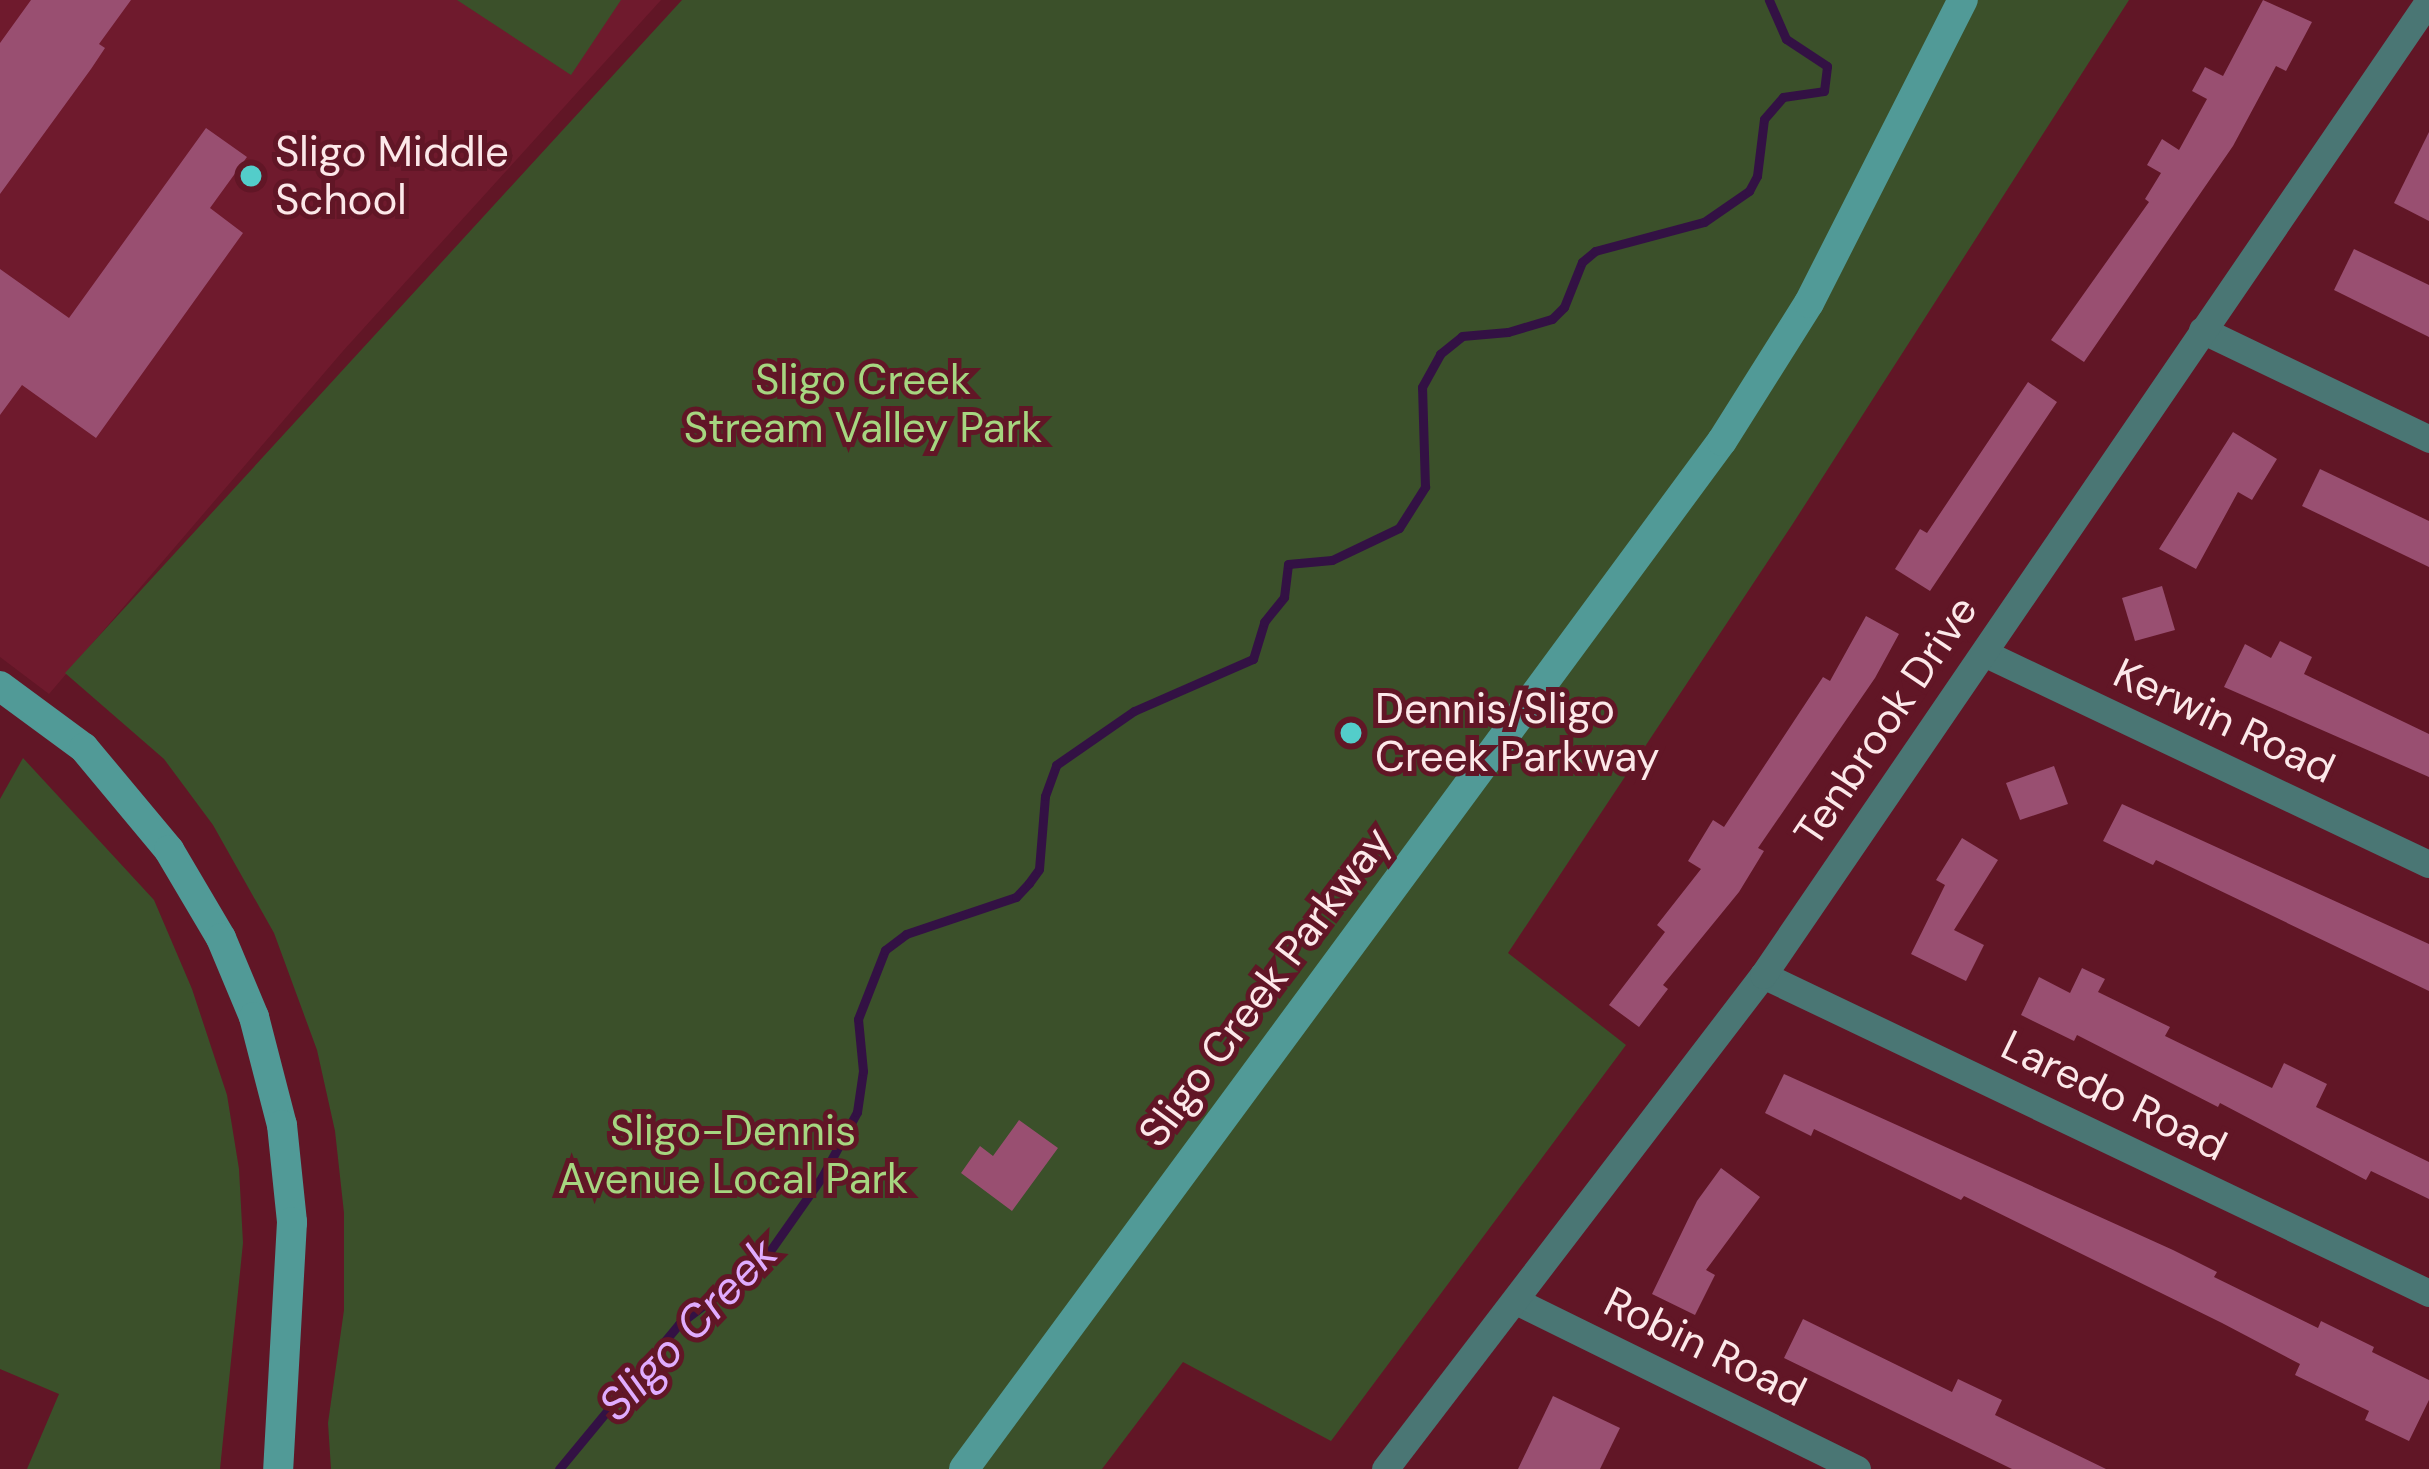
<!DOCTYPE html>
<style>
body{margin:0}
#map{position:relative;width:2429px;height:1469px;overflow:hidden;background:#611626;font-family:"DM Sans",sans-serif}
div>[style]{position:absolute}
.built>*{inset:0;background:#6f1a2d}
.green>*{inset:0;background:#3b502a}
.stream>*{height:9px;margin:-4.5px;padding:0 4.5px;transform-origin:4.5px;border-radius:4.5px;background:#314}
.building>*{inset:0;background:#994f71}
.street>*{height:27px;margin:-13.5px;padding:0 13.5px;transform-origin:13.5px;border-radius:13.5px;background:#4a7674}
.secondary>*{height:30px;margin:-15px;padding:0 15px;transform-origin:15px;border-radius:15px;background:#519a97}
.dots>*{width:33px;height:33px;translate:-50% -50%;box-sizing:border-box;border:6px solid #611626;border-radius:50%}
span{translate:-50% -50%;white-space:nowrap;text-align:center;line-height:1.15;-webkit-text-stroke:10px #611626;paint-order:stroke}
.poi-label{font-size:42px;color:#fce8e9}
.left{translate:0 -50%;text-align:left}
.park-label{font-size:42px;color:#a6d680}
.street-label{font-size:42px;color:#fce8e9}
.water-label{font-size:45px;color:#e0acff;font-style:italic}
</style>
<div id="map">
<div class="built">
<i style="clip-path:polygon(0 0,661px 0,343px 351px,49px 694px,0 657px)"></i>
</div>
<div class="green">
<i style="clip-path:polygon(457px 0,621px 0,571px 75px)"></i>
<i style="clip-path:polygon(682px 0,2129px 0,1792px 525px,1508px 953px,1626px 1045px,1331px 1441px,1183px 1362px,1102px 1469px,331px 1469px,328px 1423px,344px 1310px,344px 1213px,335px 1131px,317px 1050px,274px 933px,213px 825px,164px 759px,65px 673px)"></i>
<i style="clip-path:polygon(23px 758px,154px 900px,192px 989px,227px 1095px,239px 1169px,243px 1243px,220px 1469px,27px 1469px,59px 1394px,0 1369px,0 799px)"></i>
</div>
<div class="stream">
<i style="left:559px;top:1469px;width:188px;rotate:-50.4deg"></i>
<i style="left:679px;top:1324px;width:108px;rotate:-37.5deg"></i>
<i style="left:765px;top:1258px;width:99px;rotate:-54.9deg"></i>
<i style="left:822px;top:1177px;width:74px;rotate:-61.7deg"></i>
<i style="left:857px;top:1112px;width:41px;rotate:-81.7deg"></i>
<i style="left:863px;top:1071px;width:52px;rotate:-95.5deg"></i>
<i style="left:858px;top:1019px;width:74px;rotate:-68.6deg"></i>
<i style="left:885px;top:950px;width:26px;rotate:-37deg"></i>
<i style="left:906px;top:934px;width:116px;rotate:-18.6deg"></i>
<i style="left:1016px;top:897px;width:19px;rotate:-47deg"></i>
<i style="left:1029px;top:883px;width:17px;rotate:-54deg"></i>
<i style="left:1039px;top:869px;width:73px;rotate:-85.3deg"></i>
<i style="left:1045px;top:796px;width:33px;rotate:-70deg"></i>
<i style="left:1056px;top:765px;width:95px;rotate:-34.7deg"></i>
<i style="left:1134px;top:711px;width:130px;rotate:-23.6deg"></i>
<i style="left:1253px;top:659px;width:39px;rotate:-73deg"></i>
<i style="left:1264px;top:622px;width:32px;rotate:-51deg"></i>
<i style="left:1284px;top:597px;width:33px;rotate:-83deg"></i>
<i style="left:1288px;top:564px;width:44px;rotate:-5.2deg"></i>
<i style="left:1332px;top:560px;width:74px;rotate:-25.5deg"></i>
<i style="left:1399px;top:528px;width:49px;rotate:-57.6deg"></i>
<i style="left:1425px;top:487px;width:100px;rotate:-91.7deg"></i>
<i style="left:1422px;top:387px;width:38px;rotate:-61deg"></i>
<i style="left:1440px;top:354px;width:28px;rotate:-39deg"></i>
<i style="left:1462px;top:336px;width:46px;rotate:-5deg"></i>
<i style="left:1508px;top:332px;width:46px;rotate:-16.5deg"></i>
<i style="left:1552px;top:319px;width:17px;rotate:-45deg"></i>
<i style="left:1564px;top:307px;width:48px;rotate:-68.2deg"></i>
<i style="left:1582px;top:262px;width:17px;rotate:-40deg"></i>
<i style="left:1595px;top:251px;width:113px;rotate:-14.9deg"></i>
<i style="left:1704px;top:222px;width:55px;rotate:-34.6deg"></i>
<i style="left:1749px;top:191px;width:17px;rotate:-62deg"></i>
<i style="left:1757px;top:176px;width:57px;rotate:-83deg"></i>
<i style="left:1764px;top:119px;width:29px;rotate:-49deg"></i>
<i style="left:1783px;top:97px;width:41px;rotate:-8.3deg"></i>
<i style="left:1824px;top:91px;width:25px;rotate:-83deg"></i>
<i style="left:1827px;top:66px;width:49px;rotate:-146.6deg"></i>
<i style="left:1786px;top:39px;width:43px;rotate:-113.6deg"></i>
</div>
<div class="building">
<i style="clip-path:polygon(31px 0,131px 0,99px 44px,105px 48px,91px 69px,0 194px,0 43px)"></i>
<i style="clip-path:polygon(2263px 0,2312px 22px,2286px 71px,2276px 66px,2233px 146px,2084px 362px,2051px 340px,2149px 202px,2145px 199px,2161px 173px,2147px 165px,2162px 139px,2179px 150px,2207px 99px,2192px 91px,2205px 67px,2223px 76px)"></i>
<i style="clip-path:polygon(206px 128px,247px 157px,210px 208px,243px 233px,96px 438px,22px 385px,0 415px,0 269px,69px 318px)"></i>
<i style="clip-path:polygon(2429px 132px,2429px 221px,2394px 203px)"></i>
<i style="clip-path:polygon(2354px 249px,2429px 285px,2429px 337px,2334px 290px)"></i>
<i style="clip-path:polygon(2028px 382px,2057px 402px,1930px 591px,1895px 569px,1920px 529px,1927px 533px)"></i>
<i style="clip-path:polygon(2233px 432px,2277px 459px,2252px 500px,2238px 492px,2196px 569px,2159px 549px)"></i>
<i style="clip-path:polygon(2320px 469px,2429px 521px,2429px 567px,2302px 506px)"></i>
<i style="clip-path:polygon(2162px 586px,2175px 630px,2135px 641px,2122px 598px)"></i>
<i style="clip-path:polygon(1866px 616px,1899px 634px,1875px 678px,1758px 848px,1764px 851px,1739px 892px,1663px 985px,1668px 989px,1639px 1027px,1609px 1005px,1665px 932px,1657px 925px,1701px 869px,1688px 861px,1713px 820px,1724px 827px,1823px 677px,1830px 681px)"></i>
<i style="clip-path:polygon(2280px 641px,2312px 657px,2304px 674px,2429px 734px,2429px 777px,2224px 687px,2245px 644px,2271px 658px)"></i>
<i style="clip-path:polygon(2054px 766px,2068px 804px,2020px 820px,2006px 783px)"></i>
<i style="clip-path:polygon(2122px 804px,2429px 944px,2429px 991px,2156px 860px,2153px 865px,2103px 841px)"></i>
<i style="clip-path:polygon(1962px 838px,1998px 860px,1954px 930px,1984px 945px,1966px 981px,1911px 954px,1945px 885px,1936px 880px)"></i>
<i style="clip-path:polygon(2082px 968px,2105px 979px,2098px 992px,2170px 1027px,2165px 1036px,2272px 1088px,2284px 1063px,2327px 1084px,2316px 1107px,2429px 1162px,2429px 1199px,2371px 1171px,2366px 1180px,2220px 1103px,2218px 1107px,2077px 1035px,2074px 1041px,2021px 1015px,2039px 977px,2070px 993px)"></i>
<i style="clip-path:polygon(1784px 1074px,2173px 1250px,2217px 1272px,2214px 1277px,2318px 1328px,2321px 1321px,2374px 1347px,2372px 1352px,2429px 1380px,2429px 1400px,2409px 1441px,2365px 1420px,2369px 1411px,2295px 1375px,2300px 1364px,2222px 1323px,1964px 1196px,1961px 1200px,1814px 1129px,1811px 1136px,1765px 1113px)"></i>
<i style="clip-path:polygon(1019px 1120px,1058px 1148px,1012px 1211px,961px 1173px,980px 1146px,993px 1156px)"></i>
<i style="clip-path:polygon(1721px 1168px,1760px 1197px,1706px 1270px,1715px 1275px,1695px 1315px,1652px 1294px,1697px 1201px)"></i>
<i style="clip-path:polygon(1803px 1319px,1952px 1392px,1958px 1379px,2002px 1400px,1995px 1415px,2106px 1469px,2012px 1469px,1784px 1358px)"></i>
<i style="clip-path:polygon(1553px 1396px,1620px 1428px,1600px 1469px,1518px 1469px)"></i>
</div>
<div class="street">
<i style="left:2202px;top:330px;width:252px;rotate:25.6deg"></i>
<i style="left:1984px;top:653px;width:492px;rotate:25.4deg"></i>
<i style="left:1763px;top:975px;width:738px;rotate:25.52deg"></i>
<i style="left:1516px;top:1301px;width:380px;rotate:26.2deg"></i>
<i style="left:1385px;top:1469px;width:622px;rotate:-52.58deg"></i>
<i style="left:1763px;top:975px;width:1181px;rotate:-55.66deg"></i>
</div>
<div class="secondary">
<i style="left:0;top:686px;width:104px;rotate:36.4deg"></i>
<i style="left:84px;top:748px;width:133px;rotate:50.2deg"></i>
<i style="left:169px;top:850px;width:102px;rotate:59.4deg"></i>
<i style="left:221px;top:938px;width:86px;rotate:67.3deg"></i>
<i style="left:254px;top:1017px;width:112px;rotate:75.5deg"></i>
<i style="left:282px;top:1125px;width:98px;rotate:84.1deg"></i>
<i style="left:292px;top:1222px;width:247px;rotate:93.2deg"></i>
<i style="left:964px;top:1469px;width:1277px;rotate:-53.6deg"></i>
<i style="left:1722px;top:441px;width:163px;rotate:-57.8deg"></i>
<i style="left:1809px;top:303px;width:340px;rotate:-63.1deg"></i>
</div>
<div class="dots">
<i style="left:251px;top:176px;background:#53cdca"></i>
<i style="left:1351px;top:733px;background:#53cdca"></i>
</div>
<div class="poi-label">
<span class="left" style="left:275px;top:176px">Sligo Middle<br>School</span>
<span class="left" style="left:1375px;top:733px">Dennis/Sligo<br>Creek Parkway</span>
</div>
<div class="park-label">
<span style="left:863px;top:404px">Sligo Creek<br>Stream Valley Park</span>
<span style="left:733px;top:1155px">Sligo-Dennis<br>Avenue Local Park</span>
</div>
<div class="street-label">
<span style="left:1886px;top:721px;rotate:-56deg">Tenbrook Drive</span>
<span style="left:2224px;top:721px;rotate:25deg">Kerwin Road</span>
<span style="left:1265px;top:987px;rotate:-53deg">Sligo Creek Parkway</span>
<span style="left:2114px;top:1096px;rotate:26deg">Laredo Road</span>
<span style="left:1705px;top:1347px;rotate:26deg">Robin Road</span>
</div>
<div class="water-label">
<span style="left:688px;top:1329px;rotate:-46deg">Sligo Creek</span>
</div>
</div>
